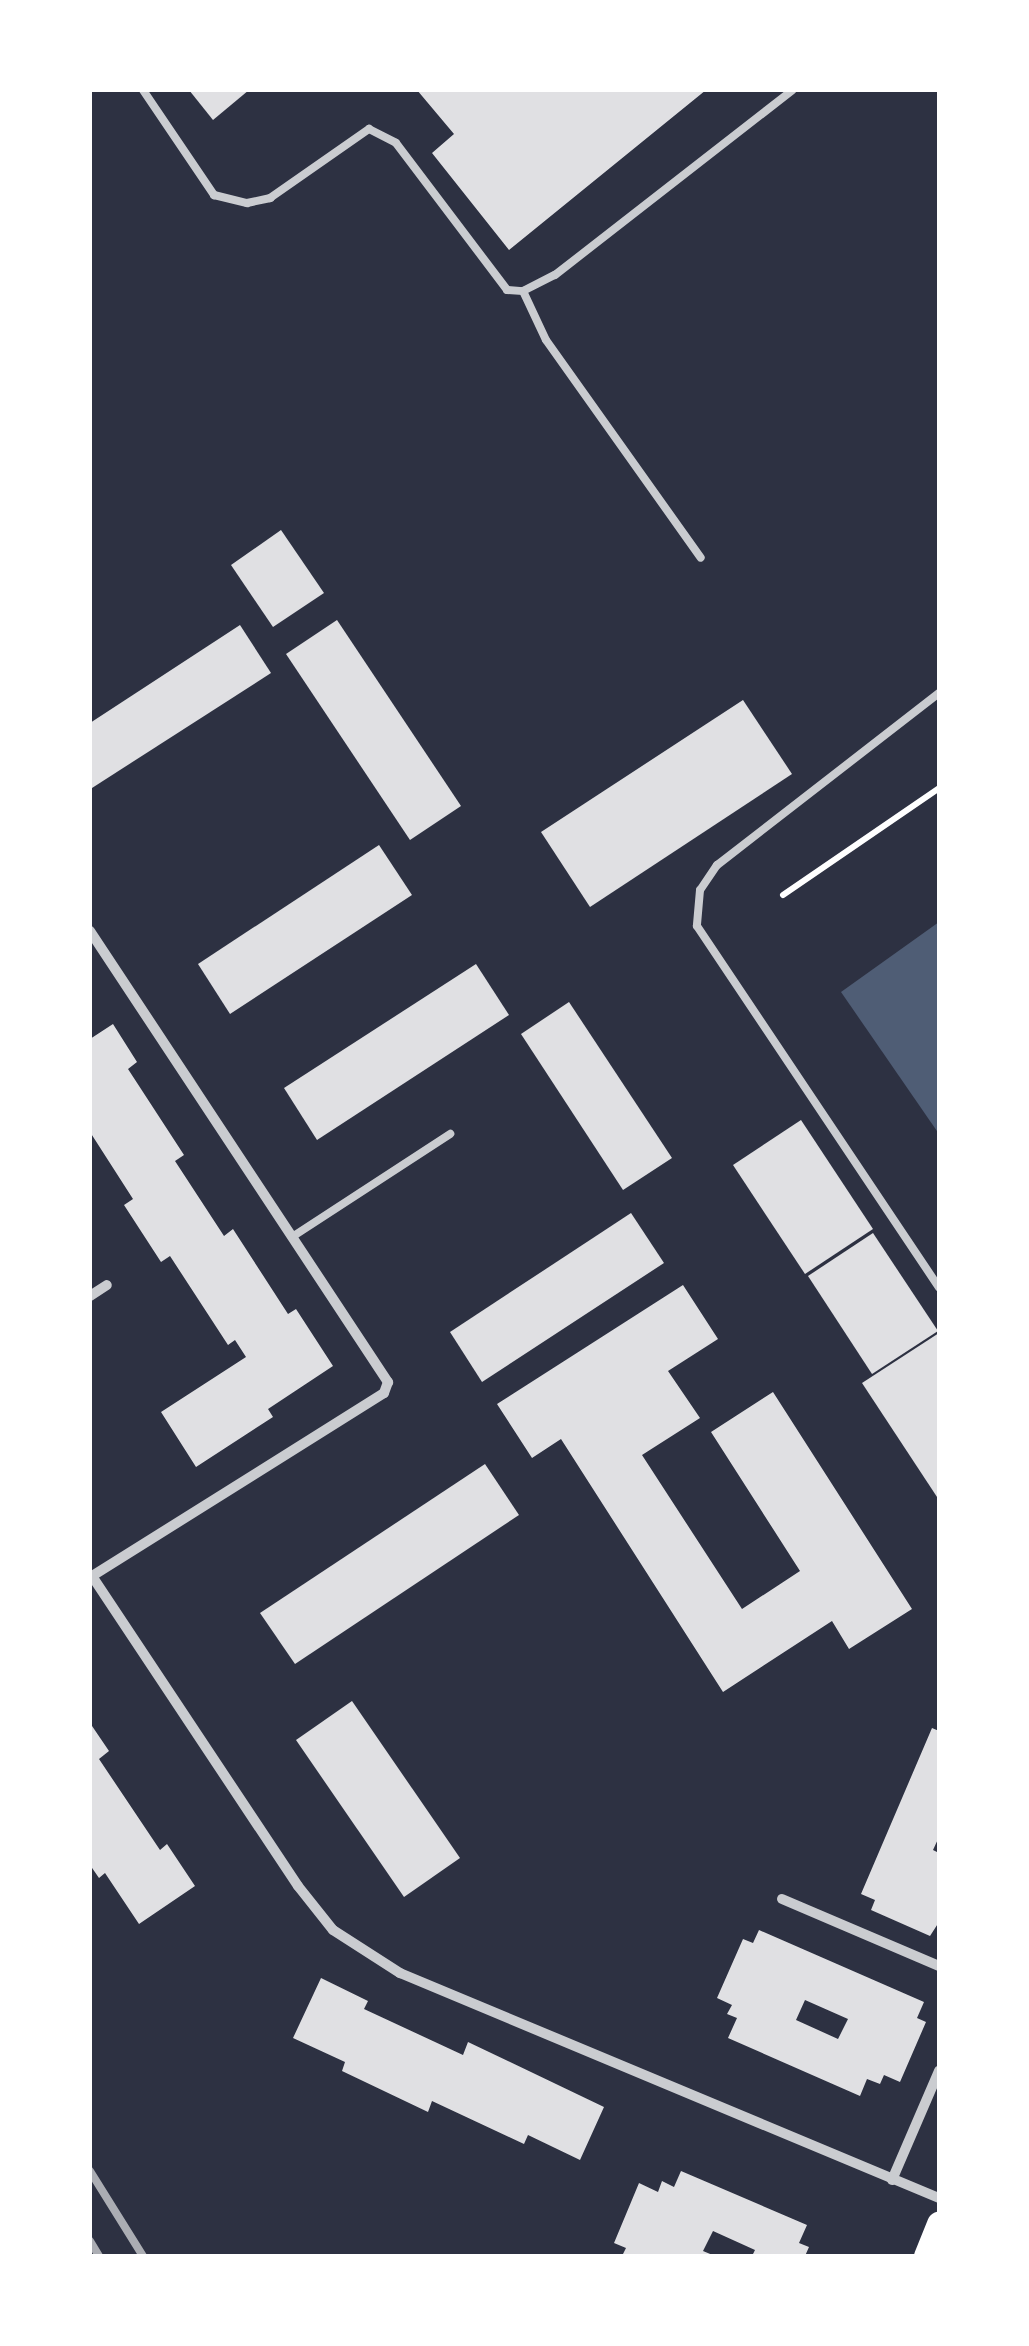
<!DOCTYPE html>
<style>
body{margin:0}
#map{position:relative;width:1029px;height:2346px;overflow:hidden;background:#2d3142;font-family:"Archivo Narrow",sans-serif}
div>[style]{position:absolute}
.water>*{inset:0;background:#4f5d75}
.building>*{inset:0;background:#e0e0e3}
.path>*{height:6px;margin:-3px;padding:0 3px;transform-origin:3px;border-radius:3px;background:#fff}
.service>*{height:8px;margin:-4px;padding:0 4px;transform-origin:4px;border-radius:4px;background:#caccd0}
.minor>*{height:10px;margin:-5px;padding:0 5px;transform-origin:5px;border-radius:5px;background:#caccd0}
.primary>*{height:25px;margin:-12.5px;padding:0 12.5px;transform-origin:12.5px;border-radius:12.5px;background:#fff}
.rail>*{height:8px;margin:-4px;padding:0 4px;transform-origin:4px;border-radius:4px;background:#abadb3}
span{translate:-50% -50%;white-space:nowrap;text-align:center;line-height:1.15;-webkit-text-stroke:9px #fff;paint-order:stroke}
.frame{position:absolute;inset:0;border:92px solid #fff;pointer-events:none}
</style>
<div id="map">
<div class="water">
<i style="clip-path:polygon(939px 922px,939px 1134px,841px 992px)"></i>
</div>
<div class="building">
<i style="clip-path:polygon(189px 90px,249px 90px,213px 120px)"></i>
<i style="clip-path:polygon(417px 90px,706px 90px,509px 250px,432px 153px,454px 134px)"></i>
<i style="clip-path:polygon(281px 530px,324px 593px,273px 627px,231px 565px)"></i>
<i style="clip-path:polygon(337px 620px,461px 806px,410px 840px,286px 654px)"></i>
<i style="clip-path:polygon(240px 625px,271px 673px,92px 788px,90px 723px)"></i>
<i style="clip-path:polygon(743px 700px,792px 774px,590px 907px,541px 832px)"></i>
<i style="clip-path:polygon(379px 845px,412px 895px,230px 1014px,198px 964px)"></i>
<i style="clip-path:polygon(476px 964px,509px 1015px,317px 1140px,284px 1088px)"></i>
<i style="clip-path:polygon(569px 1002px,672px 1158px,623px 1190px,521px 1034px)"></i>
<i style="clip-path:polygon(113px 1024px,137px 1062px,128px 1069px,184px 1155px,175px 1161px,224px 1236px,233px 1229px,288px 1314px,296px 1309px,333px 1366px,268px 1409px,273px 1417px,196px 1467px,161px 1412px,246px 1357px,235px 1340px,228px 1345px,170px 1256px,161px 1262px,124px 1205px,133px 1199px,90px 1132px,90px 1039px)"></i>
<i style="clip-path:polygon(801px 1120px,873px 1229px,805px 1274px,733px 1165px)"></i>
<i style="clip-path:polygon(631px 1213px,664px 1263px,482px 1382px,450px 1332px)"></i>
<i style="clip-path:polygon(873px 1233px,938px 1331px,872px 1374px,808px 1276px)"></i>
<i style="clip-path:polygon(683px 1285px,718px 1339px,668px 1371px,700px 1418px,642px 1455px,742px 1609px,800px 1571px,711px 1432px,773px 1392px,912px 1609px,849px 1649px,832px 1621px,723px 1692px,561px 1439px,532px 1458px,497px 1404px)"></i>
<i style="clip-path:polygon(939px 1333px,939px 1500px,862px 1383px)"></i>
<i style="clip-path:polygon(485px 1464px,519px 1515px,295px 1664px,260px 1613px)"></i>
<i style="clip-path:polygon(352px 1701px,460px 1858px,404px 1897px,296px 1740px)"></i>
<i style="clip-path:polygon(90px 1723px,109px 1751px,99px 1759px,160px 1850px,167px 1844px,195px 1886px,139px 1924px,105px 1873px,99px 1878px,90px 1865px)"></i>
<i style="clip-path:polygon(932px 1728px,939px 1731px,939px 1837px,933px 1850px,939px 1853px,939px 1922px,930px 1936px,871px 1910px,875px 1900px,861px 1894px)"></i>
<i style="clip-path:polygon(evenodd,759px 1930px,924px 2002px,917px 2018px,926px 2022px,900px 2082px,884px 2075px,880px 2084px,867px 2079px,860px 2096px,728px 2038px,737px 2018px,727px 2014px,732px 2005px,717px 1998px,743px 1939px,753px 1943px,759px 1930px,805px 2000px,848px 2019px,838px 2039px,796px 2020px,805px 2000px)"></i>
<i style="clip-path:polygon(321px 1978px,368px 2001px,364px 2009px,463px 2055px,468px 2042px,604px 2107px,580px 2160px,528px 2135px,524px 2144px,432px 2101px,428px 2112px,342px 2071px,345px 2062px,293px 2038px)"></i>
<i style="clip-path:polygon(681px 2171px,807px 2225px,799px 2243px,809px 2247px,805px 2256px,752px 2256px,755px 2250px,713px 2231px,703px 2251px,715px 2256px,622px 2256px,626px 2248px,614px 2243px,639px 2183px,658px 2192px,662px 2181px,674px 2187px)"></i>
</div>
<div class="path">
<i style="left:783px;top:895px;width:189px;rotate:-34.4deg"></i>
</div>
<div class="service">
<i style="left:143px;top:90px;width:127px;rotate:55.9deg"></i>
<i style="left:214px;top:195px;width:34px;rotate:14deg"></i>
<i style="left:247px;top:203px;width:24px;rotate:-12deg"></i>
<i style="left:270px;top:198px;width:121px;rotate:-34.9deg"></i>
<i style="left:369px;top:129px;width:30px;rotate:27deg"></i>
<i style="left:396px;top:143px;width:184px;rotate:52.9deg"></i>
<i style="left:507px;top:290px;width:16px;rotate:4deg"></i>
<i style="left:523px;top:291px;width:36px;rotate:-27deg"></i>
<i style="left:555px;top:275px;width:301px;rotate:-37.9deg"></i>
<i style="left:523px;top:291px;width:54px;rotate:64.9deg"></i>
<i style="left:546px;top:340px;width:267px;rotate:54.6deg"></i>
<i style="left:939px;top:693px;width:281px;rotate:142.2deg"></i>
<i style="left:717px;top:865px;width:30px;rotate:124deg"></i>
<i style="left:700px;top:890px;width:36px;rotate:95deg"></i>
<i style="left:697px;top:926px;width:435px;rotate:56.2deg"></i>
<i style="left:292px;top:1237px;width:189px;rotate:-33.1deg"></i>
</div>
<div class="minor">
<i style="left:90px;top:931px;width:541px;rotate:56.55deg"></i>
<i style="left:388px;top:1382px;width:12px;rotate:110deg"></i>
<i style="left:384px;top:1393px;width:345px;rotate:147.9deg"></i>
<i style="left:92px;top:1576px;width:372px;rotate:56.4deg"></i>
<i style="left:298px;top:1886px;width:56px;rotate:51.5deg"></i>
<i style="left:333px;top:1930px;width:80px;rotate:32.7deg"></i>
<i style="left:400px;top:1973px;width:584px;rotate:22.66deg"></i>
<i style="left:90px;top:1296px;width:20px;rotate:-33deg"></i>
<i style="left:782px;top:1899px;width:171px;rotate:23.1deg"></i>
<i style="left:892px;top:2180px;width:119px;rotate:-66.7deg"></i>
</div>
<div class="primary">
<i style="left:926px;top:2256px;width:35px;rotate:-68deg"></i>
</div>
<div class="rail">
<i style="left:90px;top:2171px;width:100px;rotate:58.1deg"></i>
<i style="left:90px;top:2241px;width:17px;rotate:59deg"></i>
</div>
<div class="frame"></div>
</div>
